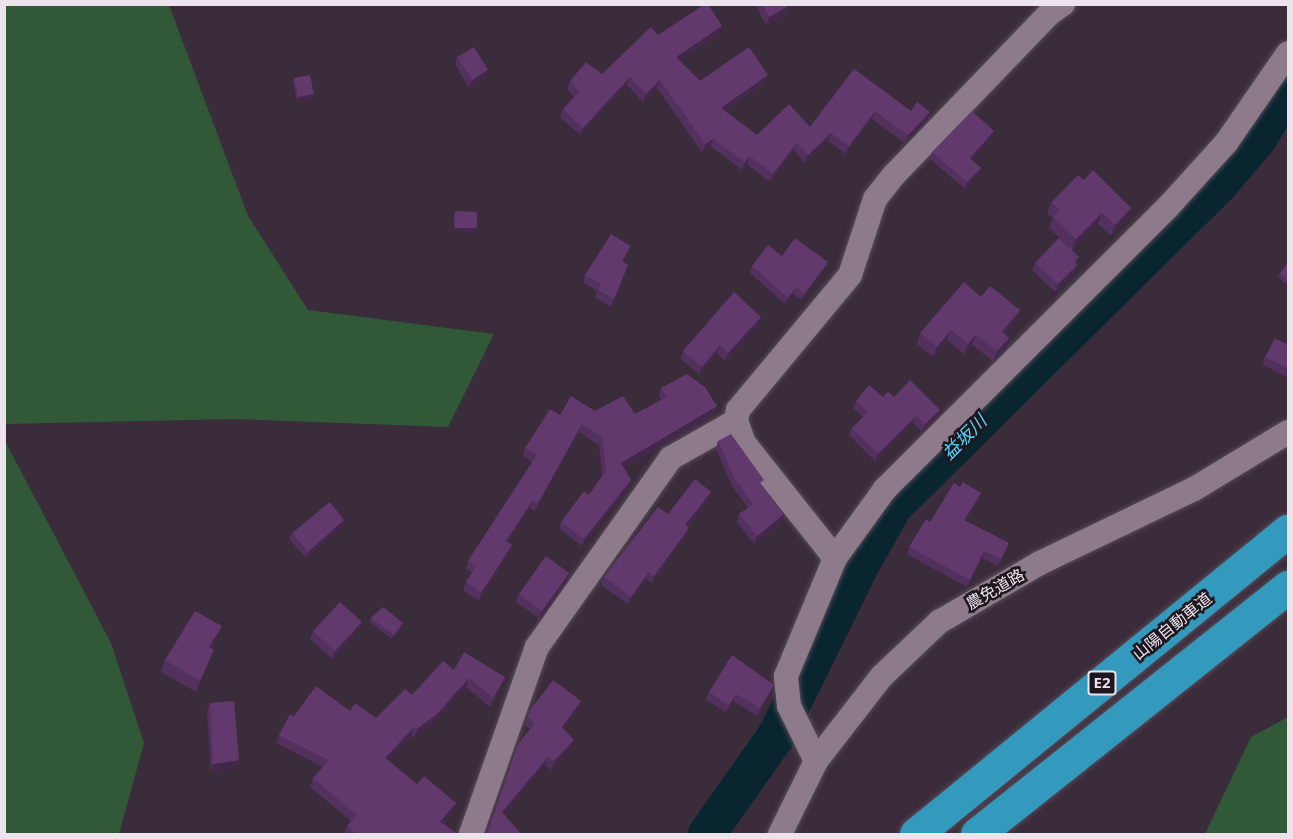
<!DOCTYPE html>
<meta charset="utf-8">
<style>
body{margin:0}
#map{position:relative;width:1293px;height:839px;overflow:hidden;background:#3b2c3b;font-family:"Open Sans","Noto Sans JP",sans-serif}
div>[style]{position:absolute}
.green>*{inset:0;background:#315937}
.river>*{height:38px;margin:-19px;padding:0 19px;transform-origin:19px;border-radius:19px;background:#092630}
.roads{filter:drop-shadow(0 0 2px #574a57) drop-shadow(0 0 2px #574a57)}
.minor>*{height:24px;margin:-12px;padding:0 12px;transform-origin:12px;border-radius:12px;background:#8d7b8c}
.highway>*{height:33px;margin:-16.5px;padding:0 16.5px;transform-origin:16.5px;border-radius:16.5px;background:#3399bd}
.wall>*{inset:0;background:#53315e}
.shaded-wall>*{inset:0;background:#44284c}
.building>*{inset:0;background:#61396d}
span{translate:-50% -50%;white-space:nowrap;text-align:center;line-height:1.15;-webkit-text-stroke:5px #1e171e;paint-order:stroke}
.shield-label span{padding:2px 4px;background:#1e171e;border:2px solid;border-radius:4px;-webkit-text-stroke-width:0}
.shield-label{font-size:15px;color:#ede3ed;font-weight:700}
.street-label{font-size:16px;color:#ede3ed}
.water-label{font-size:18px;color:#50d5fc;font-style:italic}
.frame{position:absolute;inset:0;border:6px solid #ede3ed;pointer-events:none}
</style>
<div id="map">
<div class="green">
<i style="clip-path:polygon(4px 5px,169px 5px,248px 216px,308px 310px,494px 334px,448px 427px,233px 419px,5px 424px)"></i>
<i style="clip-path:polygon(5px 441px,111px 643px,144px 743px,119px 834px,5px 834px)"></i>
<i style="clip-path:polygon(1288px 717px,1288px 834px,1205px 834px,1251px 737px)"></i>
</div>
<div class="river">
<i style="left:707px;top:834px;width:120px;rotate:-54.9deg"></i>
<i style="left:776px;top:736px;width:192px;rotate:-63.7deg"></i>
<i style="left:861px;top:564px;width:65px;rotate:-60.7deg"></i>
<i style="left:893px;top:507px;width:460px;rotate:-44.7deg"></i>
<i style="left:1220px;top:183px;width:57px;rotate:-49.3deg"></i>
<i style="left:1257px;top:140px;width:59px;rotate:-58.2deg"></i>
</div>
<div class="roads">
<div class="minor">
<i style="left:835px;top:558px;width:85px;rotate:-54.1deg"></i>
<i style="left:885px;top:489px;width:398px;rotate:-44.9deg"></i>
<i style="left:1167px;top:208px;width:88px;rotate:-47.8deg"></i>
<i style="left:1226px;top:143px;width:109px;rotate:-55.4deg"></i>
<i style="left:816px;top:761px;width:61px;rotate:-116.1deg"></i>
<i style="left:789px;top:706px;width:30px;rotate:-96deg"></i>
<i style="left:786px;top:676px;width:128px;rotate:-67.4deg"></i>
<i style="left:835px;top:558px;width:147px;rotate:-128.4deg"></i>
<i style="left:744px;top:443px;width:23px;rotate:-110deg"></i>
<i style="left:736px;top:421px;width:11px;rotate:-80deg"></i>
<i style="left:738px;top:410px;width:175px;rotate:-50.3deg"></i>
<i style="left:850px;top:275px;width:80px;rotate:-71.8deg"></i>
<i style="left:875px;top:199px;width:31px;rotate:-52deg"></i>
<i style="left:894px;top:175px;width:225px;rotate:-46.1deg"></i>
<i style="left:1050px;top:13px;width:16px;rotate:-35deg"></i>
<i style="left:471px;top:834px;width:198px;rotate:-70.6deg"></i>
<i style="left:537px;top:647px;width:232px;rotate:-54.7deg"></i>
<i style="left:671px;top:458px;width:75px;rotate:-29.6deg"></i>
<i style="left:780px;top:834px;width:81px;rotate:-63.7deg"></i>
<i style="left:816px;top:761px;width:108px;rotate:-52.2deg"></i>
<i style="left:882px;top:676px;width:79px;rotate:-43.5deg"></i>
<i style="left:939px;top:622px;width:117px;rotate:-30.3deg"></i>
<i style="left:1040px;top:563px;width:171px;rotate:-25.7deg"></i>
<i style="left:1194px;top:489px;width:110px;rotate:-31.2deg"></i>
</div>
<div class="highway">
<i style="left:916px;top:834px;width:480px;rotate:-39.2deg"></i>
<i style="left:977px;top:834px;width:397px;rotate:-38.5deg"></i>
</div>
</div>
<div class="wall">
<i style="clip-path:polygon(755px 4px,794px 4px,787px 9px,786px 14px,766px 25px)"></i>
<i style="clip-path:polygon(719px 34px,679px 60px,700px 81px,765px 83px,725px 111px,757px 135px,810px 127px,854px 69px,911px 111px,930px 112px,927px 120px,905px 143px,872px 119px,846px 154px,828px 141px,805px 163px,794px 150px,770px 182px,747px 164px,742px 170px,710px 146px,702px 152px,657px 88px,643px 102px,627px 85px,580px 135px,560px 117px,563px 109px,574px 97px,567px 89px,570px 81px,602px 74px,658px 35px)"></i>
<i style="clip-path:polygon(457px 57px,486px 78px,469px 88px,455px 64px)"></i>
<i style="clip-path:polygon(294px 78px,313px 98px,297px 101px,293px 82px)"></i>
<i style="clip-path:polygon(992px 138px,972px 160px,978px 174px,965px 189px,930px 159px,932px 152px)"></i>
<i style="clip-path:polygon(1084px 180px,1131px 208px,1127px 219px,1111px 236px,1098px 224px,1072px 250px,1077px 265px,1074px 273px,1055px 292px,1032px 270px,1035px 263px,1068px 246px,1049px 228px,1053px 218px,1047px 214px,1051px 203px)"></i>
<i style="clip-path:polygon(455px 211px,475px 232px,454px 231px,454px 215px)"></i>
<i style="clip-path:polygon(628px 253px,623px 262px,628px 265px,611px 307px,595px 297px,597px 291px,583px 282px,585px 275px)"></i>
<i style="clip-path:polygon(782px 256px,828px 262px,825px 268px,802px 300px,793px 294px,785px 304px,750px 273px,752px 266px)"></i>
<i style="clip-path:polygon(1288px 263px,1288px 286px,1278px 277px,1280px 273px)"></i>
<i style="clip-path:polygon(981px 297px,1020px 310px,1016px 321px,1005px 334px,1009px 338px,1006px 349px,993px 361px,972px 345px,964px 354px,947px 340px,933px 357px,917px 344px,920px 333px)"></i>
<i style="clip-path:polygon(761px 317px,758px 325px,725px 361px,717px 353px,699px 374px,681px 359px,683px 351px)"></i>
<i style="clip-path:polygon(1288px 345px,1288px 373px,1286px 377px,1262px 364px,1265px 357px)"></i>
<i style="clip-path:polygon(661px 388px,717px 406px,714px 414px,624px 468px,628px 488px,582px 546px,559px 529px,561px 522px,589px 495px,602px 475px,599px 445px,579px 432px,535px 511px,530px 508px,508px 542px,512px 545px,509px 553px,479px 601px,463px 590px,466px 582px,472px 573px,466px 569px,468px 561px,532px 462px,523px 456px,525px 448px,560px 415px,595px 411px,635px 414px,661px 400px,659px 395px)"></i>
<i style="clip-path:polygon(883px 397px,894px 397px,937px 417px,922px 432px,913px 423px,875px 461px,849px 435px,852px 428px,863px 417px,853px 408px,856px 401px)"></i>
<i style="clip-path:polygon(718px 441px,762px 486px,782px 522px,754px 544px,737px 522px,739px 514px,748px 508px,732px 486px,716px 449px)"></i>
<i style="clip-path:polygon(960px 487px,981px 493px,978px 500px,965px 521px,1006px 550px,998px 566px,982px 558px,967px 587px,907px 554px,909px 547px)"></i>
<i style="clip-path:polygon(711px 492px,709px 499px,687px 527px,686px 535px,652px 583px,646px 579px,628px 604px,601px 585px,604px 577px,668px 514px)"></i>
<i style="clip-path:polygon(342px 526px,306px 558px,289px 539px,292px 533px)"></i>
<i style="clip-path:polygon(569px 573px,567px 580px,540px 619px,516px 602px,519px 594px)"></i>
<i style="clip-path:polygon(371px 618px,402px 627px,392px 639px,370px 622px)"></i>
<i style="clip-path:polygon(359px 629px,332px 659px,310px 639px,313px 631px)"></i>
<i style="clip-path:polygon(217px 638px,211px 648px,214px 650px,196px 692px,161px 672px,165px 660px)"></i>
<i style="clip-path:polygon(454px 670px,505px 677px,502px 685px,490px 707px,466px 687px,434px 722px,414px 738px,411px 735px,388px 760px,417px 784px,456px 803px,453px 812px,443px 824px,458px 834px,344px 834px,347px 826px,351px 821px,310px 787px,313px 778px,323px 767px,276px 743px,279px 735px,294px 716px,350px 711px,376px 718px)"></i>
<i style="clip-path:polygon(774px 685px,771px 693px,757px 716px,733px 701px,726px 712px,706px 700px,709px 692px)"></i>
<i style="clip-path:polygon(210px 703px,239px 760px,236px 768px,211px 771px,207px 711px)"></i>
<i style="clip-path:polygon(530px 710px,578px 710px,563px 729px,571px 748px,551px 770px,545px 765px,486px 834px,530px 729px,524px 725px)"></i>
</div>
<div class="shaded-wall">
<i style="clip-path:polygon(786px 4px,794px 4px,787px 9px,786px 14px,766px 25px,769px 17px)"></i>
<i style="clip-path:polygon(722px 26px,719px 34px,673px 64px,676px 57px)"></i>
<i style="clip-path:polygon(488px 70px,486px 78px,469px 88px,472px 80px)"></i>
<i style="clip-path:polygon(768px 75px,765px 83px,718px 116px,721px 108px)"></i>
<i style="clip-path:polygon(630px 77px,627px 85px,580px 135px,583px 128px)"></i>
<i style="clip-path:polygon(660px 80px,657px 88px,643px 102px,646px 94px)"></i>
<i style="clip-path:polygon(314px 94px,313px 98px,297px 101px,298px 97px)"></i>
<i style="clip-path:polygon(875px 111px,872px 119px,846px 154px,849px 146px)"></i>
<i style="clip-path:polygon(930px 112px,927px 120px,905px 143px,908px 135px)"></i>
<i style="clip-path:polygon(994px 131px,992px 138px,968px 165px,970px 158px)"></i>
<i style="clip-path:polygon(831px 133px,828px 141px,805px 163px,808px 155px)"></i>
<i style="clip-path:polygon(713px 139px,710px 146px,702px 152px,705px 144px)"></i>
<i style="clip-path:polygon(797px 143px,794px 150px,770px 182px,773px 174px)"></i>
<i style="clip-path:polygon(750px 156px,747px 164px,742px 170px,745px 162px)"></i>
<i style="clip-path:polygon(981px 168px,978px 174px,965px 189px,967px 182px)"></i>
<i style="clip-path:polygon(1131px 208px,1127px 219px,1111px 236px,1115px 225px)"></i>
<i style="clip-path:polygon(1102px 213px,1098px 224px,1072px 250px,1076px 239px)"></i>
<i style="clip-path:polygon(455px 228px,477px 228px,475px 232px,454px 231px)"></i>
<i style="clip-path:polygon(631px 246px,628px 253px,619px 269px,622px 261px)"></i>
<i style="clip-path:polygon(828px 262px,825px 268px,802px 300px,804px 294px)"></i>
<i style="clip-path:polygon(1077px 265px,1074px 273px,1055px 292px,1058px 284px)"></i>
<i style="clip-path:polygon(796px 287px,793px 294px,785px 304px,788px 298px)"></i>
<i style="clip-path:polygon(1020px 310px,1016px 321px,998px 342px,1002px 332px)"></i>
<i style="clip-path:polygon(761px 317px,758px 325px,725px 361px,728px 353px)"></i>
<i style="clip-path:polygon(951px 330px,947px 340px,933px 357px,937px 347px)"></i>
<i style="clip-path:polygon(976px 334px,972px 345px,964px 354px,968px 344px)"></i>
<i style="clip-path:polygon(1009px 338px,1006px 349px,993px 361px,997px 351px)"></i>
<i style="clip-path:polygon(720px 345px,717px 353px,699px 374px,702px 367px)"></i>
<i style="clip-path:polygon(717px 406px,714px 414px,618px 471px,621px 463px)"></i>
<i style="clip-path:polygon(940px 410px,937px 417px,922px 432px,925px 424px)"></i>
<i style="clip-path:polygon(916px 416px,913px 423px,875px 461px,878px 454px)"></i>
<i style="clip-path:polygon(582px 424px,579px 432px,535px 511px,538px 503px)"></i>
<i style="clip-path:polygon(631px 480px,628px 488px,582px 546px,584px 539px)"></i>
<i style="clip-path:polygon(711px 492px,709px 499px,682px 532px,685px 525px)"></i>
<i style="clip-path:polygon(981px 493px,978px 500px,961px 527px,964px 520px)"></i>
<i style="clip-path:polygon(533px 500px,530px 508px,503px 549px,506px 541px)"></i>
<i style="clip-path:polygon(784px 514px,782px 522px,754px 544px,757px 536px)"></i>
<i style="clip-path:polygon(344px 520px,342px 526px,306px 558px,308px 552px)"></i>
<i style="clip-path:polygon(689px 528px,686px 535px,652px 583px,654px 576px)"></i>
<i style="clip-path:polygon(512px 545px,509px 553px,479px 601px,481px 593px)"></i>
<i style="clip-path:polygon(984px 551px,982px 558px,967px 587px,970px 580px)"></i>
<i style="clip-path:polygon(649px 572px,646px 579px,628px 604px,631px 597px)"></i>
<i style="clip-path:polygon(569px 573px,567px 580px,540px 619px,542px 611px)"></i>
<i style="clip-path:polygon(362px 622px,359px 629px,332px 659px,335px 651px)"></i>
<i style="clip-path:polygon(403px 623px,402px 627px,392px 639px,394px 635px)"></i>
<i style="clip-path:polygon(222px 626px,217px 638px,205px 658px,209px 647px)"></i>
<i style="clip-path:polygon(214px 650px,210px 661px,196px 692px,200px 681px)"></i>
<i style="clip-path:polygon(505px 677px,502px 685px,490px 707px,493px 698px)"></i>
<i style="clip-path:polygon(469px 678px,466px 687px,434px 722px,414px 738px,417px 729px)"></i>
<i style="clip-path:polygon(774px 685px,771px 693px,757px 716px,760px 708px)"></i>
<i style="clip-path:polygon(736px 694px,733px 701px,726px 712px,729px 705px)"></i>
<i style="clip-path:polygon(581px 701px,578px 710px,558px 736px,562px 727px)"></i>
<i style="clip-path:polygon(414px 727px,411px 735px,382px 767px,385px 758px)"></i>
<i style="clip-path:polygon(574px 740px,571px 748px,551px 770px,554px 761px)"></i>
<i style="clip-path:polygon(548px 757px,545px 765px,499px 820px,502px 812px)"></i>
<i style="clip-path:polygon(239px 760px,236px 768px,211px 771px,213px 764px)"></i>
<i style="clip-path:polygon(456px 803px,453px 812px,437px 830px,440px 822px)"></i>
</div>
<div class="building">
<i style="clip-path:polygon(705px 4px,708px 4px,722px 26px,676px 57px,700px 81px,749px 47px,768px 75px,721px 108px,757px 135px,789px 104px,810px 127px,854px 69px,911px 111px,917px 102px,930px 112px,908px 135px,875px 111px,849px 146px,831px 133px,808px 155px,797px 143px,773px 174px,750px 156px,745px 162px,713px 139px,705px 144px,660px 80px,646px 94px,630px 77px,583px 128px,563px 109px,579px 92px,570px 81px,586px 62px,602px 74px,651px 27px,658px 35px)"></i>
<i style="clip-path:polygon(762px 4px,787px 4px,788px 6px,769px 17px)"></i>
<i style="clip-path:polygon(474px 47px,488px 70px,472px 80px,457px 57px)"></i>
<i style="clip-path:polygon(310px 75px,314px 94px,298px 97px,294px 78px)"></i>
<i style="clip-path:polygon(972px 111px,994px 131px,970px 158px,981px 168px,967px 182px,932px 152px)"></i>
<i style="clip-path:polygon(1093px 170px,1131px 208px,1115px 225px,1102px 213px,1076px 239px,1053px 217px,1060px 209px,1051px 203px,1078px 175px,1084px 180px)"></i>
<i style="clip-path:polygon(455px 211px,477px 212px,477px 228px,455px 228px)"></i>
<i style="clip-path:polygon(611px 234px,631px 246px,622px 261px,628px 265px,614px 299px,598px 290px,601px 284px,585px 275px)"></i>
<i style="clip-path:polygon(795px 238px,828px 262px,804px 294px,796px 287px,788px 298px,752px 266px,768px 245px,782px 256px)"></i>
<i style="clip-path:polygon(1059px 238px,1079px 257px,1074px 262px,1077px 265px,1058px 284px,1035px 263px)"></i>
<i style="clip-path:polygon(1288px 263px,1288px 281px,1280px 273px)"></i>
<i style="clip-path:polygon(964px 282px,981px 297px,990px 286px,1020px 310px,1002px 332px,1009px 338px,997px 351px,976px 334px,968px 344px,951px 330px,937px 347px,920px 333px)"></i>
<i style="clip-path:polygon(734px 292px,761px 317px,728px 353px,720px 345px,702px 367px,683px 351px)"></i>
<i style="clip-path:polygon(1275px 338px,1288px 345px,1288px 369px,1265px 357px)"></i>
<i style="clip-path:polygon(687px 374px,705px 387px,717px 406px,621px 463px,631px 480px,584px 539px,561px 522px,584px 491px,589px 495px,606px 471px,602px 437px,582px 424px,538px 503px,533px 500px,506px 541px,512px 545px,481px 593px,466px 582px,476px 566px,468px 561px,537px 455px,525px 448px,550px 409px,560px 415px,571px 396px,595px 411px,623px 396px,635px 414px,667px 397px,661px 388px)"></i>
<i style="clip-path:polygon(910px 380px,940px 410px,925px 424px,916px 416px,878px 454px,852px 428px,868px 412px,856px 401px,869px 385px,883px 397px,888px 392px,894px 397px)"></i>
<i style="clip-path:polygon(731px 434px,764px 480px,760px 483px,784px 514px,757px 536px,739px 514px,753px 504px,735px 479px,718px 441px)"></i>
<i style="clip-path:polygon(695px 479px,711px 492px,685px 525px,689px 528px,654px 576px,649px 572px,631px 597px,604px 577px,658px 507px,668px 514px)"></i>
<i style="clip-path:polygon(963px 482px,981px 493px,964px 520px,1009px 543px,1001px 559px,984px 551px,970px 580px,909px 547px,926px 519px,930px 522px,954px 483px,960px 487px)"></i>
<i style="clip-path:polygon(330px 502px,344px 520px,308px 552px,292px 533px)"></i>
<i style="clip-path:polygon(546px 556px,569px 573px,542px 611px,519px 594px)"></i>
<i style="clip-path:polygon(340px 602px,362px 622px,335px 651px,313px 631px)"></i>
<i style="clip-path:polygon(383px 607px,403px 623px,394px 635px,371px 618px)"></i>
<i style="clip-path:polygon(195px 611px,222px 626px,209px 647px,214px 650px,200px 681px,165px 660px)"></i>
<i style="clip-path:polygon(464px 652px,505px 677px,493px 698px,469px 678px,437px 714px,417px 729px,414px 727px,385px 758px,417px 784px,424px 776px,456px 803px,440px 822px,458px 834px,357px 834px,347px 826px,357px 815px,313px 778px,329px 760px,279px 735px,290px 714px,294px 716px,316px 686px,350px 711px,355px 703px,376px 718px,405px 689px,412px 695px,443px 661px,454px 670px)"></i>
<i style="clip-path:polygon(732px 655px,774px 685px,760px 708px,736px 694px,729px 705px,709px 692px)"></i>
<i style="clip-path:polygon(553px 680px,581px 701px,562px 727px,574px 740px,554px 761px,548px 757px,502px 812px,521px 834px,487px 834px,518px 744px,535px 723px,528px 717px,530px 710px)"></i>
<i style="clip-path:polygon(234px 701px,239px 760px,213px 764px,210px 703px)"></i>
</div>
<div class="shield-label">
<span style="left:1102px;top:683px">E2</span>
</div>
<div class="street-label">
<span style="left:995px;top:589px;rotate:-30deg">農免道路</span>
<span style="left:1172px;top:626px;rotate:-39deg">山陽自動車道</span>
</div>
<div class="water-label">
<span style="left:964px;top:437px;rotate:-45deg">益坂川</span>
</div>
<div class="frame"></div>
</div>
